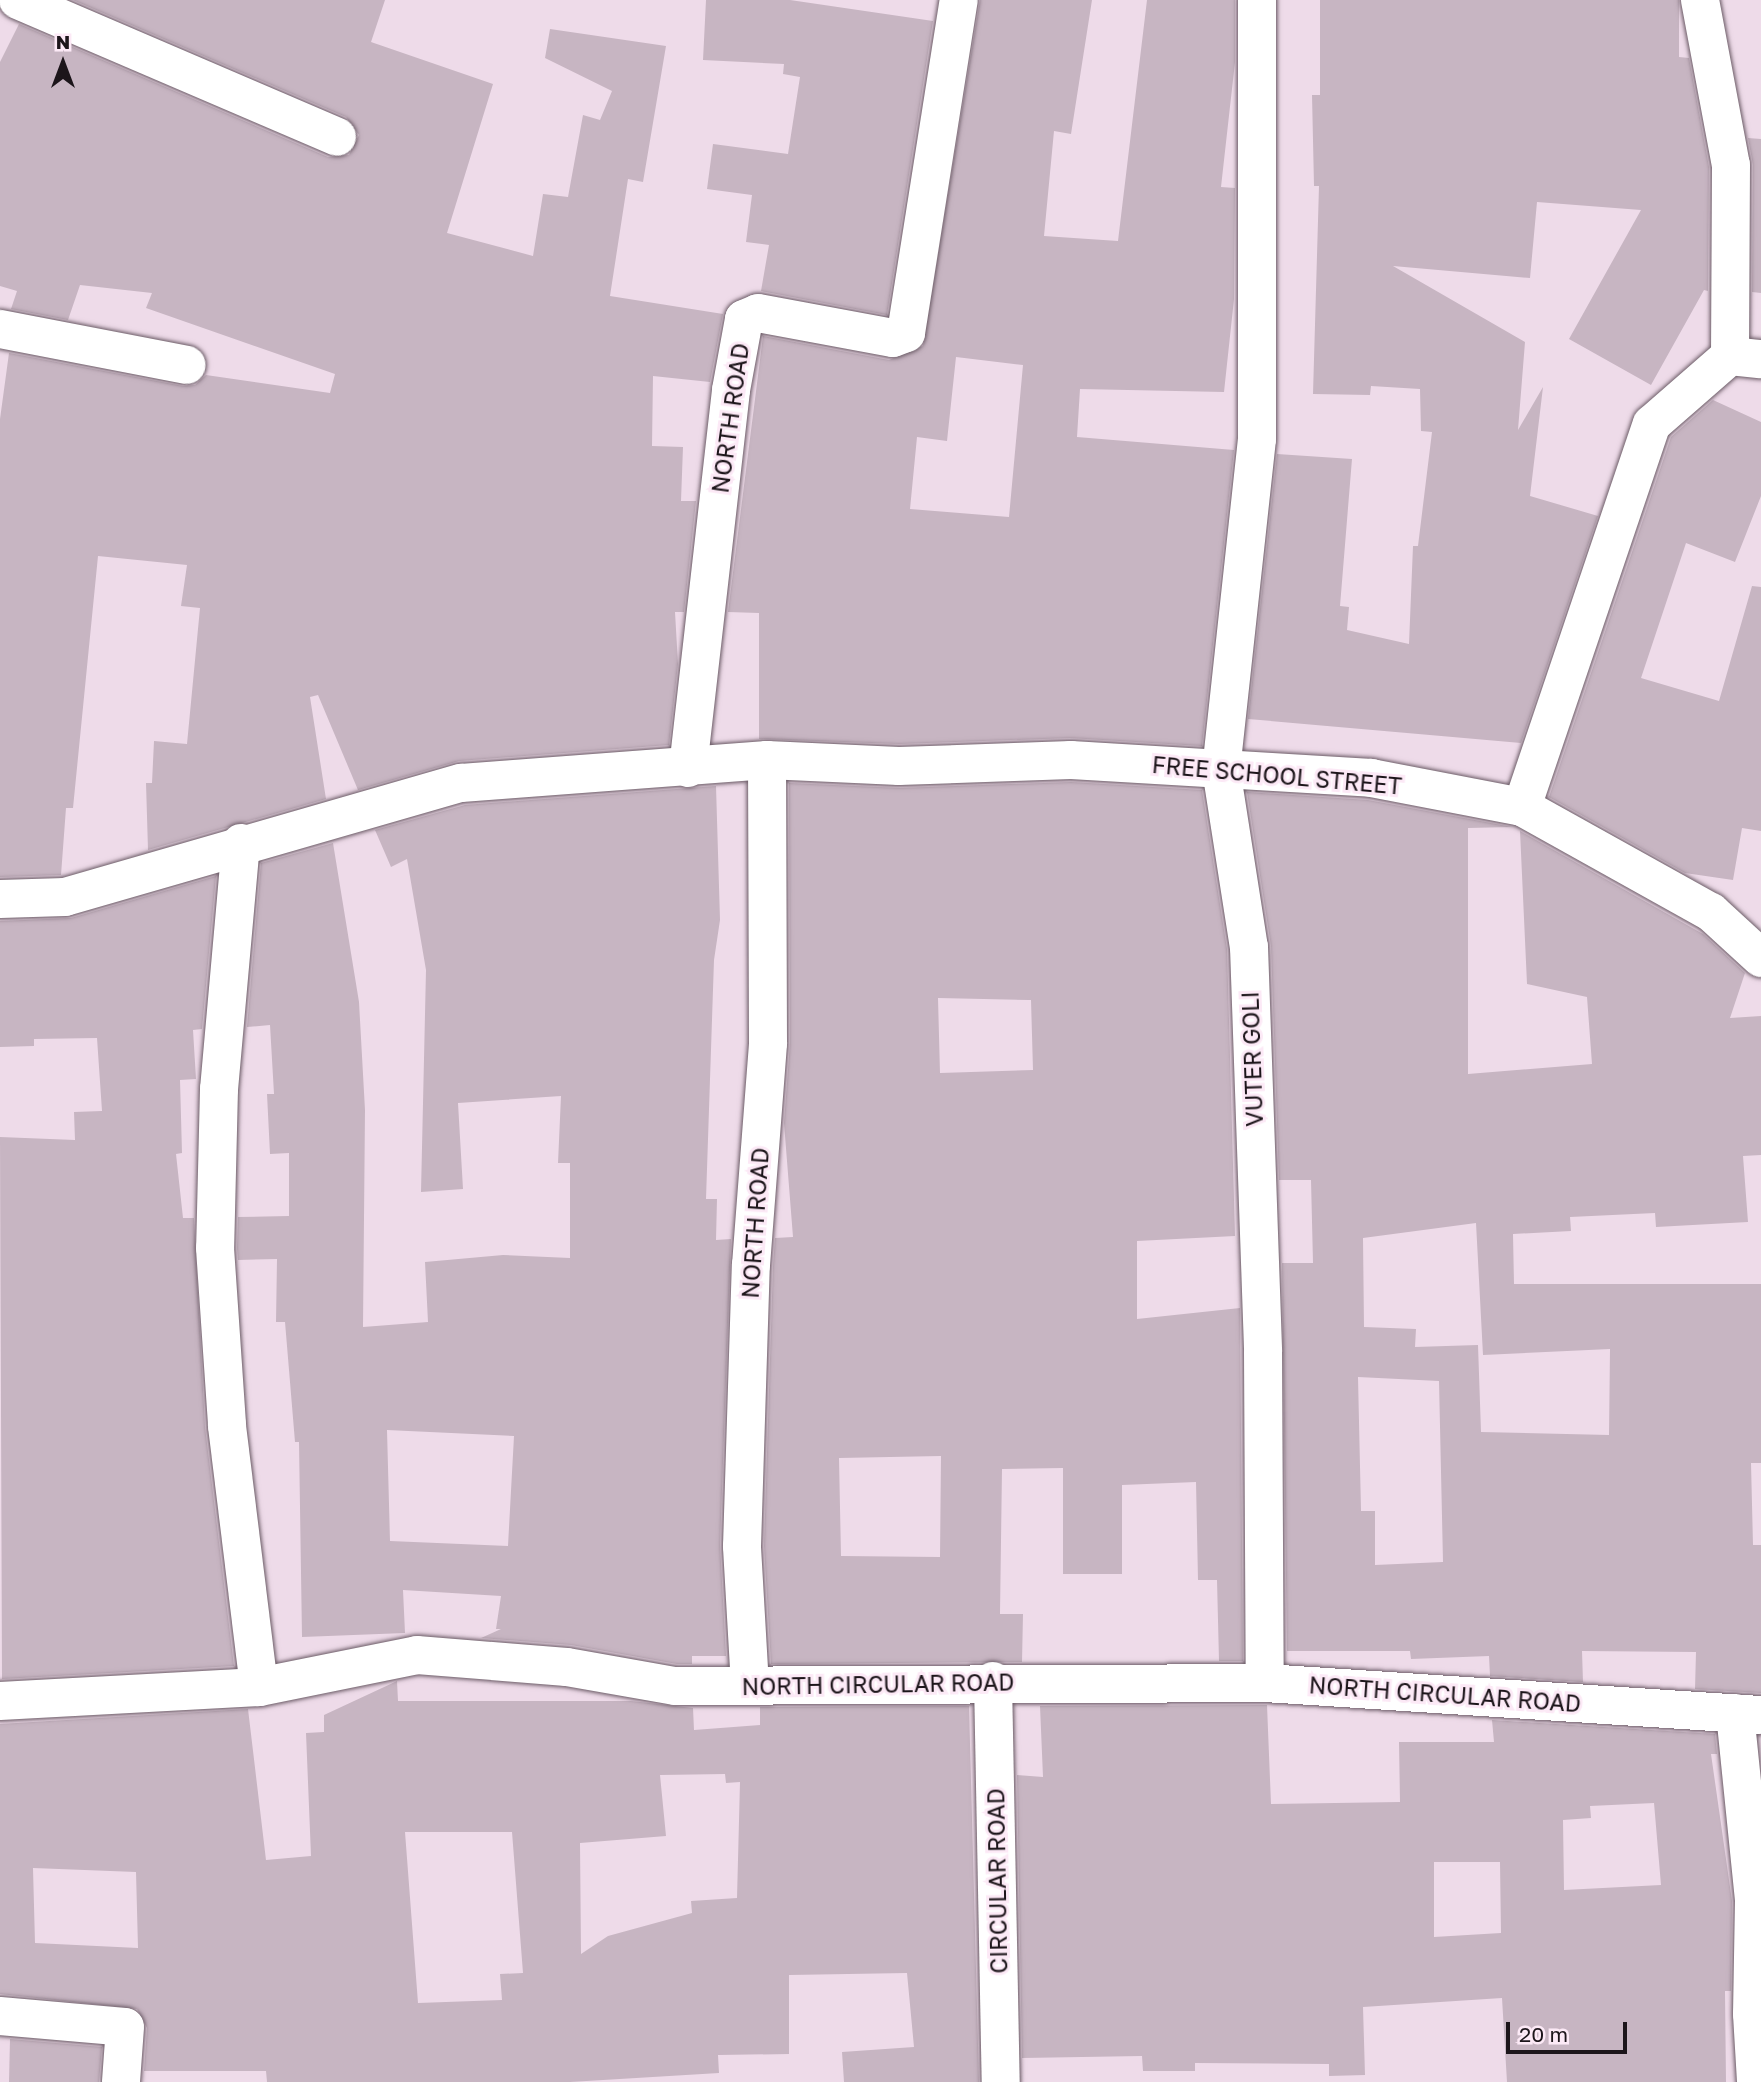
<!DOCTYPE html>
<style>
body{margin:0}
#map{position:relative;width:1761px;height:2082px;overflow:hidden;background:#eedbe9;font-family:"Golos Text",sans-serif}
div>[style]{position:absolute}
.building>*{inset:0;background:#c7b5c2}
.roads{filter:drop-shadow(0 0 2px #6b5b66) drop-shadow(0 0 2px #6b5b66)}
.street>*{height:38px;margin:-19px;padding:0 19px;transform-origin:19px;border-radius:19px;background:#fff}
span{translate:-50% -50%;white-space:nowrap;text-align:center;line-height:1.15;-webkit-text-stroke:6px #fce9f6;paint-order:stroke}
.street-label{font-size:23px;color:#1c151a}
.north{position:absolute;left:28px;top:28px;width:70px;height:70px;-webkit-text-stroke:5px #fce9f6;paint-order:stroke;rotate:0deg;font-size:19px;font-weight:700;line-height:28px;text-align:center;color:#1c151a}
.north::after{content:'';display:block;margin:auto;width:24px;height:32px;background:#1c151a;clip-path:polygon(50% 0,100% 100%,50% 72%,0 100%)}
.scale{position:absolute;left:1506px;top:2022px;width:121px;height:32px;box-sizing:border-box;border:4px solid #1c151a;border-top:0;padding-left:9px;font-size:21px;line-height:24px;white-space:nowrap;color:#1c151a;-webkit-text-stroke:5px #fce9f6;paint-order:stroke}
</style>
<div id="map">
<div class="building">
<i style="clip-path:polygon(73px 0,385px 0,371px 42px,493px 84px,447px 233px,533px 256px,543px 194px,568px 197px,583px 115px,600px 120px,612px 91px,545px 58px,550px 29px,666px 46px,643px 182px,628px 179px,610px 296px,723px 314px,710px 382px,653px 376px,652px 446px,683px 447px,681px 501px,696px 501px,684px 612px,675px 612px,678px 664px,669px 745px,459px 761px,358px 790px,318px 695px,310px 697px,326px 799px,148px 850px,146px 783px,152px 783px,154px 741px,187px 744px,200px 608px,181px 606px,187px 565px,98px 556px,73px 808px,66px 808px,61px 875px,0 877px,0 419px,9px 353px,183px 386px,195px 385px,206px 375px,330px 393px,335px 374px,146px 308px,152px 293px,80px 285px,68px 320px,11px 309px,17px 291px,0 286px,0 62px,19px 24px,328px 157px,349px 155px,359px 135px,346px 117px)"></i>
<i style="clip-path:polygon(706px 0,790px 0,933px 21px,887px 315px,761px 291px,769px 245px,746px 242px,752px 195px,707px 189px,713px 144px,788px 154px,800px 77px,783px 74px,784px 64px,703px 60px)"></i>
<i style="clip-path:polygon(evenodd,980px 0,1092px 0,1071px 134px,1054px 131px,1044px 236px,1118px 241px,1147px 0,1235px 0,1235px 62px,1221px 187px,1235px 188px,1234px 299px,1224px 392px,1080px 389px,1077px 437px,1234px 450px,1202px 746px,1070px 738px,899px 744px,759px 739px,759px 613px,728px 612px,763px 336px,889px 360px,923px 346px,980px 0,956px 357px,1023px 365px,1009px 517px,910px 509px,917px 437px,947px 441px,956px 357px)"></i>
<i style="clip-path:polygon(1320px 0,1679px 0,1679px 57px,1689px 58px,1709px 167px,1708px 291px,1704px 290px,1651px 385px,1569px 339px,1641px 210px,1537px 202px,1530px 278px,1393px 266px,1525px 342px,1518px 430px,1543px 387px,1530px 496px,1598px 516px,1521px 743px,1248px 719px,1277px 454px,1352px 459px,1340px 606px,1349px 607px,1347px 630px,1409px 644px,1413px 546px,1418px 546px,1432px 432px,1421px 431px,1420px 389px,1371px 386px,1370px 395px,1313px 394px,1319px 186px,1314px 186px,1312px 95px,1320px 95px)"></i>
<i style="clip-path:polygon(1748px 138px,1761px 139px,1761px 293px,1752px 292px,1753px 165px)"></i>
<i style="clip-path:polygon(1713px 400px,1761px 422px,1761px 496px,1735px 562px,1686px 543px,1641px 678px,1719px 701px,1752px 586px,1761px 587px,1761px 831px,1742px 828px,1733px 880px,1685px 873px,1549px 797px,1671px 437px)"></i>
<i style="clip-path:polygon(evenodd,1071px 782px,1202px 790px,1227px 949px,1235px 1236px,1137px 1241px,1137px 1319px,1240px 1308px,1243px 1661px,1219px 1661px,1217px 1580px,1198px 1580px,1196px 1482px,1122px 1485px,1122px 1574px,1063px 1574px,1063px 1468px,1002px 1469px,1000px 1614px,1023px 1614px,1022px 1662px,771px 1664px,764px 1546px,773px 1266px,775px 1238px,793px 1237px,784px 1123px,790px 1043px,789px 783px,900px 788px,1071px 782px,938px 998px,1031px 1000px,1033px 1070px,940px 1073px,938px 998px,1071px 782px,941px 1456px,940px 1557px,841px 1556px,839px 1458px,941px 1456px)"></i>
<i style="clip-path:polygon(evenodd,716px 786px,720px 920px,714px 960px,706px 1199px,717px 1199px,716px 1240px,731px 1239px,720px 1545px,726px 1656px,692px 1656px,692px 1664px,677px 1664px,571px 1645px,481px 1638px,501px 1629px,496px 1629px,501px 1596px,403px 1590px,405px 1633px,302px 1637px,299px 1442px,295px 1442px,285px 1322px,276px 1322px,277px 1259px,238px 1260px,237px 1248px,238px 1217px,289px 1216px,289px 1153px,270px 1154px,267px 1094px,274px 1094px,270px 1025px,247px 1027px,261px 863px,333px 843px,359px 1002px,365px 1110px,363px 1327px,428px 1322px,425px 1262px,503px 1255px,570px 1258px,570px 1163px,558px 1163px,561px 1096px,458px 1103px,463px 1189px,421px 1192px,426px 970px,407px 859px,391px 867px,375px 830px,465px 805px,716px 786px,387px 1430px,514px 1436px,508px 1546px,390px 1541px,387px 1430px)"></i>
<i style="clip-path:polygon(evenodd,1247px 792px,1368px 800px,1512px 827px,1468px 828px,1468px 1074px,1592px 1064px,1587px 997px,1527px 984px,1520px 831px,1703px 934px,1745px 973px,1730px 1018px,1761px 1016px,1761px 1155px,1743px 1156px,1748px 1222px,1656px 1227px,1655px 1213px,1570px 1217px,1571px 1231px,1513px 1234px,1514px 1284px,1761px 1284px,1761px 1463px,1751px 1463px,1753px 1545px,1761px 1545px,1761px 1693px,1695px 1689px,1696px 1652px,1582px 1651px,1583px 1682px,1490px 1676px,1489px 1656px,1411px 1659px,1410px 1651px,1287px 1651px,1282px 1263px,1313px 1263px,1311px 1180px,1279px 1180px,1271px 946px,1247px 792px,1476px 1223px,1483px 1355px,1610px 1349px,1609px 1435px,1481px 1432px,1478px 1345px,1415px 1347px,1416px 1329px,1364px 1327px,1363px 1238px,1476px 1223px,1247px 792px,1358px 1377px,1439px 1381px,1443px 1562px,1375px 1565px,1375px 1511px,1361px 1511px,1358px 1377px)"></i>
<i style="clip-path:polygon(216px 876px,202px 1029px,193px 1030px,196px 1079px,180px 1080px,182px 1153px,176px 1154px,183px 1218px,194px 1218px,205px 1427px,234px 1666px,2px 1679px,0 1137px,75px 1140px,74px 1112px,102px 1111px,97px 1038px,34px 1039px,34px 1046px,0 1047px,0 921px,71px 918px)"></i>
<i style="clip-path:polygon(evenodd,397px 1681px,398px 1701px,631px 1701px,693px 1708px,694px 1730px,760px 1725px,760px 1707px,969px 1706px,979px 2082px,844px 2082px,842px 2052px,914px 2047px,907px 1973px,789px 1975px,789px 2054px,718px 2055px,719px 2073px,570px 2082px,267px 2082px,266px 2071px,144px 2071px,147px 2028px,137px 2009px,0 1994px,0 1724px,248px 1709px,266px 1860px,311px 1856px,306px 1733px,324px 1732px,324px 1715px,397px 1681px,725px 1774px,726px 1783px,740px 1782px,737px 1898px,691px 1901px,692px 1913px,608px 1936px,581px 1954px,580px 1843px,666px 1836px,660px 1775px,725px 1774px,397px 1681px,405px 1832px,512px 1832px,523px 1973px,500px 1974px,502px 2000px,418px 2003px,405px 1832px,397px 1681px,33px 1868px,136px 1872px,138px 1948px,35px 1943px,33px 1868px)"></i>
<i style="clip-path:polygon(evenodd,1267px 1705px,1271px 1804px,1400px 1802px,1399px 1742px,1494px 1742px,1492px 1720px,1715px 1734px,1717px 1754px,1711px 1754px,1732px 1901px,1731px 1991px,1725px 1991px,1726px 2082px,1507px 2082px,1502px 1998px,1363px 2007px,1365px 2075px,1329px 2076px,1329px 2064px,1195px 2063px,1195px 2071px,1143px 2071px,1142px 2056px,1022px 2058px,1017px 1775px,1043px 1777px,1040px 1706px,1267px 1705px,1654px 1803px,1661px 1885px,1564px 1890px,1563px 1820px,1591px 1818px,1590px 1806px,1654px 1803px,1267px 1705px,1434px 1862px,1500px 1862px,1501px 1933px,1434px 1937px,1434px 1862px)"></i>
<i style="clip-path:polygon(10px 2039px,102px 2047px,99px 2082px,9px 2082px)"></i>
</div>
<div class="roads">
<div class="street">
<i style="left:18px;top:0;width:347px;rotate:23.2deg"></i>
<i style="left:1257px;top:0;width:439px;rotate:90deg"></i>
<i style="left:1257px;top:439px;width:332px;rotate:96.2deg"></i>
<i style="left:1221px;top:769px;width:180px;rotate:81.1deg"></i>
<i style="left:1249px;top:947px;width:405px;rotate:88deg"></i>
<i style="left:1263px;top:1352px;width:331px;rotate:89.7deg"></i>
<i style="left:1700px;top:0;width:168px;rotate:79.4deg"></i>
<i style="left:1731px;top:165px;width:191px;rotate:90.3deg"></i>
<i style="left:0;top:329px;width:190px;rotate:10.9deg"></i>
<i style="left:688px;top:768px;width:380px;rotate:-83.5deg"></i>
<i style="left:731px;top:390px;width:72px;rotate:-79.6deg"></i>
<i style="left:744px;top:319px;width:15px;rotate:-23deg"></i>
<i style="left:758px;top:313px;width:137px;rotate:10.5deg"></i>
<i style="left:893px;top:338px;width:14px;rotate:-21deg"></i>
<i style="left:906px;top:333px;width:337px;rotate:-81deg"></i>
<i style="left:1522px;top:807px;width:216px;rotate:29.1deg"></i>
<i style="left:1711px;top:912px;width:68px;rotate:42.6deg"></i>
<i style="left:241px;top:843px;width:247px;rotate:95.1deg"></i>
<i style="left:219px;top:1089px;width:159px;rotate:91.4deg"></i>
<i style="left:215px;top:1248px;width:178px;rotate:86.1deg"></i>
<i style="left:227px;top:1426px;width:263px;rotate:83deg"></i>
<i style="left:0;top:899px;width:65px;rotate:-1.8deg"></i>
<i style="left:65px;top:897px;width:412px;rotate:-16.1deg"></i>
<i style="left:461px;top:783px;width:307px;rotate:-4.3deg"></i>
<i style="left:767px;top:760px;width:132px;rotate:2.6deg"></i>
<i style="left:899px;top:766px;width:172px;rotate:-2deg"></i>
<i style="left:1071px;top:760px;width:301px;rotate:3.4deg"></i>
<i style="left:1371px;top:778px;width:154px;rotate:10.9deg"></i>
<i style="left:1522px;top:807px;width:404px;rotate:-71.3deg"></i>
<i style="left:1652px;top:424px;width:103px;rotate:-41.1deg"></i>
<i style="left:1730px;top:356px;width:31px;rotate:6deg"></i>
<i style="left:993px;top:1681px;width:401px;rotate:88.9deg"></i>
<i style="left:750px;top:1686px;width:140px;rotate:-93.3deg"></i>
<i style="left:742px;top:1546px;width:281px;rotate:-88.2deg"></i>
<i style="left:751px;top:1265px;width:223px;rotate:-85.6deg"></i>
<i style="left:768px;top:1043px;width:283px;rotate:-90.2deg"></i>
<i style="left:0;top:1701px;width:259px;rotate:-3.1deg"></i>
<i style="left:259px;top:1687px;width:161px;rotate:-11.4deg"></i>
<i style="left:417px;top:1655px;width:150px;rotate:4.6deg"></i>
<i style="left:567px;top:1667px;width:110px;rotate:10deg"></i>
<i style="left:675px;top:1686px;width:590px;rotate:-0.29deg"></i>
<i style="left:1265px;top:1683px;width:497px;rotate:3.7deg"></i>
<i style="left:1735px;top:1713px;width:188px;rotate:84.2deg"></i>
<i style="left:1754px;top:1900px;width:114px;rotate:91deg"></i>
<i style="left:1752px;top:2014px;width:68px;rotate:86.6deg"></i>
<i style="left:0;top:2016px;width:125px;rotate:5deg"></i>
<i style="left:125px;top:2027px;width:55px;rotate:94.2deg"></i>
</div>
</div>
<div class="street-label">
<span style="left:730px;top:418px;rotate:-82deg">NORTH ROAD</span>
<span style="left:1277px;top:775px;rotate:5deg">FREE SCHOOL STREET</span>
<span style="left:1252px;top:1059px;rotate:-92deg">VUTER GOLI</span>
<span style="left:755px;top:1223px;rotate:-86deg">NORTH ROAD</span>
<span style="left:878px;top:1684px;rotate:-1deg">NORTH CIRCULAR ROAD</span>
<span style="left:1445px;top:1694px;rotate:4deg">NORTH CIRCULAR ROAD</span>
<span style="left:997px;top:1881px;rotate:-91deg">CIRCULAR ROAD</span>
</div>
<div class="north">N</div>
<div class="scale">20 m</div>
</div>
